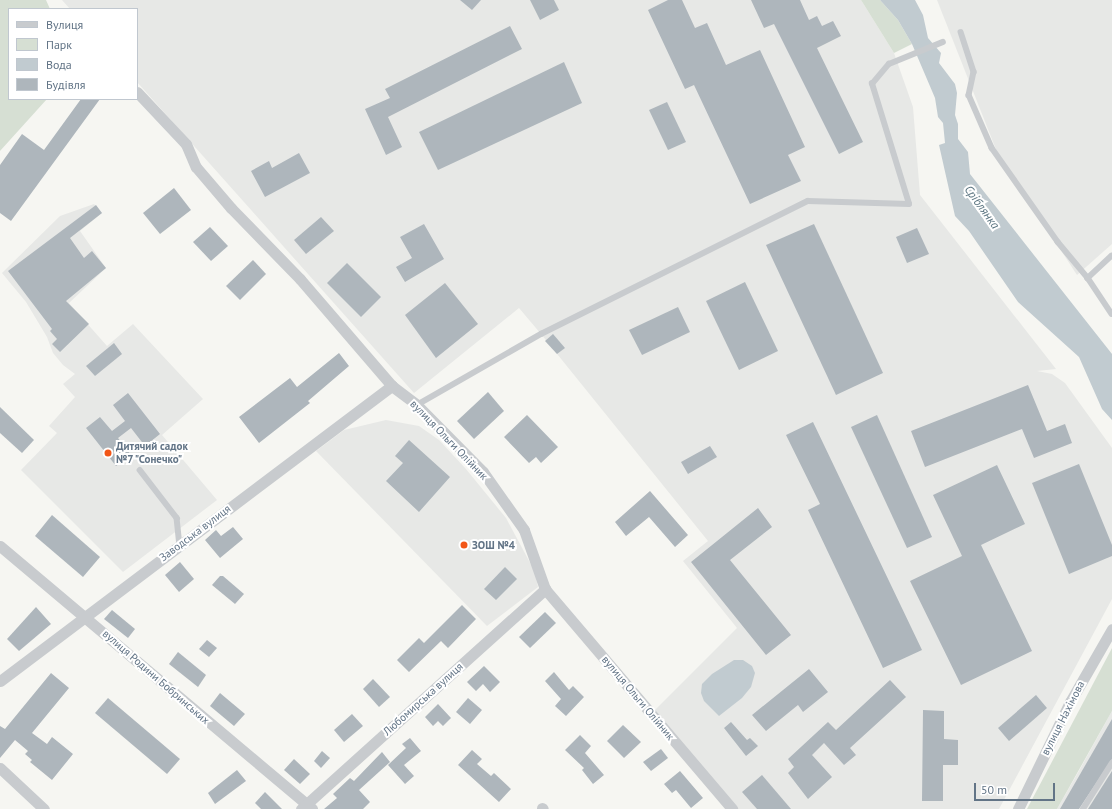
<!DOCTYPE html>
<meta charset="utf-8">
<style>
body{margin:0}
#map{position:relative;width:1112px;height:809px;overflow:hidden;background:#f6f6f2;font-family:"PT Sans",sans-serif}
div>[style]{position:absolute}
.built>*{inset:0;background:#e7e8e6}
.green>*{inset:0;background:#d6dfd3}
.water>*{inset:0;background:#c1cbd0}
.building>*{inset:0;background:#aeb6bc}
.lane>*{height:5.5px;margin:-2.75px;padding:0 2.75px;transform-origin:2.75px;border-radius:2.75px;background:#c8cbce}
.street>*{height:11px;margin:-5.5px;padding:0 5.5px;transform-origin:5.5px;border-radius:5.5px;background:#c8cbce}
.dots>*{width:11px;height:11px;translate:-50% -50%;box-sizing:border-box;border:2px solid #fff;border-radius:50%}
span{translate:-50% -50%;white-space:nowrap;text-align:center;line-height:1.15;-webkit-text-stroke:4px #fff;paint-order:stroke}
.street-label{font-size:11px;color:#627486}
.poi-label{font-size:11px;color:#627486;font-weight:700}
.left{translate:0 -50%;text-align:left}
.water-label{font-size:12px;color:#5e7783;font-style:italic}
.legend{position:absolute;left:8px;top:8px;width:130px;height:92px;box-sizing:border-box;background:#fff;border:1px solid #c0c7cf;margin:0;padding:5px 7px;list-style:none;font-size:12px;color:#627486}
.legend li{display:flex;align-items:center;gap:8px;height:20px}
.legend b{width:20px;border:1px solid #c0c7cf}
.scale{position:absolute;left:974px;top:783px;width:81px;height:18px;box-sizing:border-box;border:2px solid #627486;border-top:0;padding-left:5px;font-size:12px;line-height:14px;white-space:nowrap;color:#627486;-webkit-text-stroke:3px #fff;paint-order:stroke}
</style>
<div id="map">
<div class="built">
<i style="clip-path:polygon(62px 0,861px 0,894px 53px,913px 107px,920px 195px,1056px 369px,1037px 371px,1052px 374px,1065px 383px,1112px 448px,1112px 599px,999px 809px,738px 809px,655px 710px,737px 628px,683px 561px,708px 541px,541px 334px,519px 308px,414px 393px,137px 82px,137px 9px,70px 9px)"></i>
<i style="clip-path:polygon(937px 0,1112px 0,1112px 244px,1077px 275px,997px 152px)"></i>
<i style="clip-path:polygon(94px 204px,102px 213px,80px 231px,106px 268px,69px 303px,107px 346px,133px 324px,203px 399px,162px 435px,217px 500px,123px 572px,21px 470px,57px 433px,49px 426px,75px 397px,63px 384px,75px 374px,63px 365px,53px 353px,47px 337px,26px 302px,2px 273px,60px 216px)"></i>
<i style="clip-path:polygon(386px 420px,419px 426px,439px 440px,466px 469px,506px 518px,535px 572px,538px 587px,487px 626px,316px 451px,344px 430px)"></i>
<i style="clip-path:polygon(1112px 711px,1112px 809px,1057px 809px,1080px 769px)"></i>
</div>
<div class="green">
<i style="clip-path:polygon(0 0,46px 0,50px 9px,9px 9px,9px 99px,47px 99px,0 151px)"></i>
<i style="clip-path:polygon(861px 0,880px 0,898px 20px,912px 44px,894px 53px)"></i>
<i style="clip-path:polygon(1112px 648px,1112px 711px,1057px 809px,1027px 809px)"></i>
</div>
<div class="water">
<i style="clip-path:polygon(880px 0,915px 0,923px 15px,928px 38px,941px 53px,939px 63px,955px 84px,957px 93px,955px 115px,958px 124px,958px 139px,968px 152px,970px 174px,1112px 354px,1112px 420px,1102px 409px,1079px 357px,1018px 302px,969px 231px,955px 216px,939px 145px,945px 143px,943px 123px,938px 117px,935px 98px,912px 44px,898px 20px)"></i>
<i style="clip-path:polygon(734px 660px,743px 660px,752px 666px,755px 673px,751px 687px,742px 698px,719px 716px,704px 701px,701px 693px,702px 684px,712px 674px)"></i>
</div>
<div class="building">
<i style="clip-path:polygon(460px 0,481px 0,472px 10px)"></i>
<i style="clip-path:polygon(530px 0,554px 0,559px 10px,540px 20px)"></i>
<i style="clip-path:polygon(668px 0,682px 0,695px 28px,707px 23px,726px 65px,760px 50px,805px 147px,788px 155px,801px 181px,750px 204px,694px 85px,685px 89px,648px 10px)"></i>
<i style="clip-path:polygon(751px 0,800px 0,809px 20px,817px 16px,822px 26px,833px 21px,841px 36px,817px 48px,863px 142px,839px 154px,774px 24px,764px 28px)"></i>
<i style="clip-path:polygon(510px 26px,522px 49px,388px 117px,402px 147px,386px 155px,365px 109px,390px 98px,385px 89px)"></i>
<i style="clip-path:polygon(564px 62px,582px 103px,438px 170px,419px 132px)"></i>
<i style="clip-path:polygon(81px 99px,100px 99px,11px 221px,0 213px,0 165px,22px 134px,44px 150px)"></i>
<i style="clip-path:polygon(667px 102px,686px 142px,668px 150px,649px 110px)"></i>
<i style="clip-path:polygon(299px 153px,310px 173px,265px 197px,251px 171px,269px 161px,272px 168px)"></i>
<i style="clip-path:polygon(174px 188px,191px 210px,160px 234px,143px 213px)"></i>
<i style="clip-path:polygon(96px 205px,102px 213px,70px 238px,84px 258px,92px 251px,106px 268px,66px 301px,89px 324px,60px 352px,52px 344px,57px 339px,50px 331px,52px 329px,8px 271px)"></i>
<i style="clip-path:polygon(321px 217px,334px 231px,306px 254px,294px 240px)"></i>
<i style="clip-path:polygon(424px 224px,444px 259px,405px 282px,396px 267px,412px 258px,400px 237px)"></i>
<i style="clip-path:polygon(814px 224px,883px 373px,836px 395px,766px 245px)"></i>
<i style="clip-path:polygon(210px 227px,228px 246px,211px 261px,193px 242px)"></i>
<i style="clip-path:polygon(917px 228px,929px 254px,907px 263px,896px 237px)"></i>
<i style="clip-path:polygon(253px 260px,266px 274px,240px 300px,226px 286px)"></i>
<i style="clip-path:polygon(347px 263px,381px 297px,361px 317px,327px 283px)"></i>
<i style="clip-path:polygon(745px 282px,778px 351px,739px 370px,706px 301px)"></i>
<i style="clip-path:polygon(445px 283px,478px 324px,436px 358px,405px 315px)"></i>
<i style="clip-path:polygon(678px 307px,690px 332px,642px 355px,629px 330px)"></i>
<i style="clip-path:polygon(553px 334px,565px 348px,557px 354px,545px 341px)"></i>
<i style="clip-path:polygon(114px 343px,122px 354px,95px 376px,86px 366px)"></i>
<i style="clip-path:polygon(339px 353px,349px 366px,308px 401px,310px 403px,259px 443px,239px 417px,290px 378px,297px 387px)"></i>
<i style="clip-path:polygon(1028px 385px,1047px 431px,1065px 424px,1072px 443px,1034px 458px,1022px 429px,925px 467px,911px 431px)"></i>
<i style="clip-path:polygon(488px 392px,504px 411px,474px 439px,457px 421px)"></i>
<i style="clip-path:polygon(128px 393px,160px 434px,145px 446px,131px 428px,118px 438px,131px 455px,116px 466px,86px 428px,100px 417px,112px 431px,125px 421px,113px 405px)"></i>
<i style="clip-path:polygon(0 407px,34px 440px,22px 453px,0 433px)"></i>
<i style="clip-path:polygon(527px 415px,558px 447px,541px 463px,536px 457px,529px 463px,504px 437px)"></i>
<i style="clip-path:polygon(877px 415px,932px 537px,907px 548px,851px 427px)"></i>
<i style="clip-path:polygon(813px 422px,922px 650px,883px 668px,808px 510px,820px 504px,786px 435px)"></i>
<i style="clip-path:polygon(409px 440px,450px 477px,419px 512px,386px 481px,403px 463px,395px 456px)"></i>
<i style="clip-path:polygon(710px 446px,717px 457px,688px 474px,681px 462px)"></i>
<i style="clip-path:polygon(1079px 464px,1112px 545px,1112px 556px,1069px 574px,1032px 483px)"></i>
<i style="clip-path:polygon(997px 465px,1025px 524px,981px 545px,1032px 651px,961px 685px,910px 581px,962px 556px,933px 495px)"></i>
<i style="clip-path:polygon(650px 491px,688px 535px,675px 547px,649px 517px,626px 536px,615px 522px)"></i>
<i style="clip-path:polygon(758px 508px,772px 527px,730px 560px,791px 635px,766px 655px,691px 562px)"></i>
<i style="clip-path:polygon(52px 515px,100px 557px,83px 577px,35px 536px)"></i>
<i style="clip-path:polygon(233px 527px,243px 539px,220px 558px,205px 540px,216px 530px,221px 536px)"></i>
<i style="clip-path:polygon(180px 562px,194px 579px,179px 592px,165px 575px)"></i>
<i style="clip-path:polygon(505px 567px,517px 579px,496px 600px,484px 589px)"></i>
<i style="clip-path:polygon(220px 576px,223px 576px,244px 594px,235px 604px,212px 585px)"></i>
<i style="clip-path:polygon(462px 605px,476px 619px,448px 648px,441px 641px,409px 672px,397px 660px,419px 638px,424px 643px)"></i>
<i style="clip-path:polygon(36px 607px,51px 624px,19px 651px,7px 639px)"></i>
<i style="clip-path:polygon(112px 610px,135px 629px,128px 638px,104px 619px)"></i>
<i style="clip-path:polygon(545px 612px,556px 623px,530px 648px,519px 637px)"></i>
<i style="clip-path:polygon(207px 640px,217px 648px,209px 657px,199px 649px)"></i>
<i style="clip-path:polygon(178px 652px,206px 675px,198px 687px,169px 664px)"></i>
<i style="clip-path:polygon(484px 666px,500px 682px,490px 692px,483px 684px,476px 691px,467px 682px)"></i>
<i style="clip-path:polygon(809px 669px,828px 692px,803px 712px,798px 705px,766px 731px,752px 715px)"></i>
<i style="clip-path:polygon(554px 672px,569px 690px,573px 686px,584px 697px,566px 716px,555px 706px,561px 699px,545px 681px)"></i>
<i style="clip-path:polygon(51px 673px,69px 688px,32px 733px,47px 744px,52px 737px,73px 754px,52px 780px,30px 762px,32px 760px,25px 754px,28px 751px,15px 740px,0 758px,0 726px,5px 729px)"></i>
<i style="clip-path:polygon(373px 679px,390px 697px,379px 707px,363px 689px)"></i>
<i style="clip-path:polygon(890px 680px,906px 697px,850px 748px,856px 755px,844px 765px,824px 743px,812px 755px,832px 777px,808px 799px,788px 773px,794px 767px,788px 759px,828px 722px,836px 730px)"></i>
<i style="clip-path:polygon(220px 693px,245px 714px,234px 726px,210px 706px)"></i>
<i style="clip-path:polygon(1036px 695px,1047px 708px,1009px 741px,998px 728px)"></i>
<i style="clip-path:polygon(108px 698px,180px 759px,167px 774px,95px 713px)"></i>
<i style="clip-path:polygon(468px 698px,482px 710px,470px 724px,456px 712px)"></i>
<i style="clip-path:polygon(438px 704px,451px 718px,443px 726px,438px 721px,433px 726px,425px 717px)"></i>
<i style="clip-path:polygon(923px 710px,944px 711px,944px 739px,958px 740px,958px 765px,943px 765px,943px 801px,922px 801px)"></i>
<i style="clip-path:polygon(352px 714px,363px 726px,344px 742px,334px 730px)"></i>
<i style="clip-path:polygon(1112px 719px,1112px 759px,1079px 809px,1060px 809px)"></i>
<i style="clip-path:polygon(731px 722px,747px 740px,750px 738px,758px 746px,746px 756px,724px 728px)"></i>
<i style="clip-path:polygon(623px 725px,641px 742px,624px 758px,607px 741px)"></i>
<i style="clip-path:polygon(580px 735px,591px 746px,585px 753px,604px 775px,593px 784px,582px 770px,584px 768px,565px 750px)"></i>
<i style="clip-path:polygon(410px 738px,421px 751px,404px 765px,414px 776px,405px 784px,388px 765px,406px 748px,402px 744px)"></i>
<i style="clip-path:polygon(661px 749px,668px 758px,651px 771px,643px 762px)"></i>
<i style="clip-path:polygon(472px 750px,482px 759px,477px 764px,491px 776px,494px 773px,511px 789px,499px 802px,458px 765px)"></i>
<i style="clip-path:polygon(322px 751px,330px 758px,321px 768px,314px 761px)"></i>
<i style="clip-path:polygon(382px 752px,390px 762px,359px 790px,370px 802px,363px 809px,324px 809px,337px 798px,333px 794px,350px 778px,354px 781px)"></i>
<i style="clip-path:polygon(294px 759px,310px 774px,300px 784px,284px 770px)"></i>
<i style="clip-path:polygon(237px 770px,246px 781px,215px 804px,208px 793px)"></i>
<i style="clip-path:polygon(680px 771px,703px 798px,691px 808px,676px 790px,672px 793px,664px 784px)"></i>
<i style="clip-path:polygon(1112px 771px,1112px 809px,1088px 809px)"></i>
<i style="clip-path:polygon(762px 775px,791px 809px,757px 809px,742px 792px)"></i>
<i style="clip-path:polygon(265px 792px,282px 809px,261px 809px,255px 803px)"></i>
</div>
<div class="lane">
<i style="left:961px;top:32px;width:42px;rotate:72deg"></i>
<i style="left:974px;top:72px;width:24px;rotate:102deg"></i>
<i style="left:969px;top:95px;width:58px;rotate:66.5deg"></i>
<i style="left:992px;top:148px;width:115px;rotate:54.9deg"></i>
<i style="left:1058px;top:242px;width:47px;rotate:50.2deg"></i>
<i style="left:1112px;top:256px;width:33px;rotate:137deg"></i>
<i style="left:1088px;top:278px;width:43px;rotate:56.3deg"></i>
<i style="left:417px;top:405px;width:143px;rotate:-29.8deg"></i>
<i style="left:541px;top:334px;width:298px;rotate:-26.5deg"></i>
<i style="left:808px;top:201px;width:101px;rotate:1.7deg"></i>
<i style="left:909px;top:204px;width:126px;rotate:-107.1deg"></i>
<i style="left:872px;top:84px;width:26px;rotate:-50deg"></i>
<i style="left:889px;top:64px;width:58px;rotate:-22.2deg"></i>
<i style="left:140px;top:470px;width:61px;rotate:52.4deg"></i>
<i style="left:177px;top:518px;width:27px;rotate:84deg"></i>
<i style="left:1083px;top:809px;width:54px;rotate:-57.8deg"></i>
</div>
<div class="street">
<i style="left:137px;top:92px;width:71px;rotate:46.7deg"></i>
<i style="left:186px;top:144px;width:25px;rotate:67deg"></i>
<i style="left:196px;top:167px;width:54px;rotate:49.5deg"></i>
<i style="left:231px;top:208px;width:99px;rotate:45.8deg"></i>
<i style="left:300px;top:279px;width:141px;rotate:49.3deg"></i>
<i style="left:392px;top:386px;width:31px;rotate:37deg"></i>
<i style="left:417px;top:405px;width:94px;rotate:45.4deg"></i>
<i style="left:483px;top:472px;width:71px;rotate:54.7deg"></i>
<i style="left:524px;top:530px;width:63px;rotate:70.4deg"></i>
<i style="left:545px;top:589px;width:289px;rotate:49.6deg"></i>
<i style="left:0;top:546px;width:408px;rotate:40.1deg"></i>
<i style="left:0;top:681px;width:491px;rotate:-37deg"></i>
<i style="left:0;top:768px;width:60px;rotate:43deg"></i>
<i style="left:542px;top:808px;width:1px;rotate:45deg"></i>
<i style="left:301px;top:809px;width:329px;rotate:-42deg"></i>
<i style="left:1018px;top:809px;width:119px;rotate:-64.1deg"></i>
<i style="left:1070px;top:702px;width:84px;rotate:-60.1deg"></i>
</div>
<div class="dots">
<i style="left:108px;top:453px;background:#f25617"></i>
<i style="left:464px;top:545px;background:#f25617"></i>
</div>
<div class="street-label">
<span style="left:449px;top:440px;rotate:46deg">вулиця Ольги Олійник</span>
<span style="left:195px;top:533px;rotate:-37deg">Заводська вулиця</span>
<span style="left:156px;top:677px;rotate:41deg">вулиця Родини Бобринських</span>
<span style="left:638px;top:698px;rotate:50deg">вулиця Ольги Олійник</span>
<span style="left:423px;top:699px;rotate:-42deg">Любомирська вулиця</span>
<span style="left:1063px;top:718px;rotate:-63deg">вулиця Нахімова</span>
</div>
<div class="poi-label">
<span class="left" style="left:116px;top:453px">Дитячий садок<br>№7 "Сонечко"</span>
<span class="left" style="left:472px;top:545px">ЗОШ №4</span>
</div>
<div class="water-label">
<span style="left:982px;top:207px;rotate:54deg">Сріблянка</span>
</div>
<ul class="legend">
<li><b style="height:5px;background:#c8cbce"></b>Вулиця</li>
<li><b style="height:11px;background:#d6dfd3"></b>Парк</li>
<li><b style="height:11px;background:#c1cbd0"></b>Вода</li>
<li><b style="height:11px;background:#aeb6bc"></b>Будівля</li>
</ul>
<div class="scale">50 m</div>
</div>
